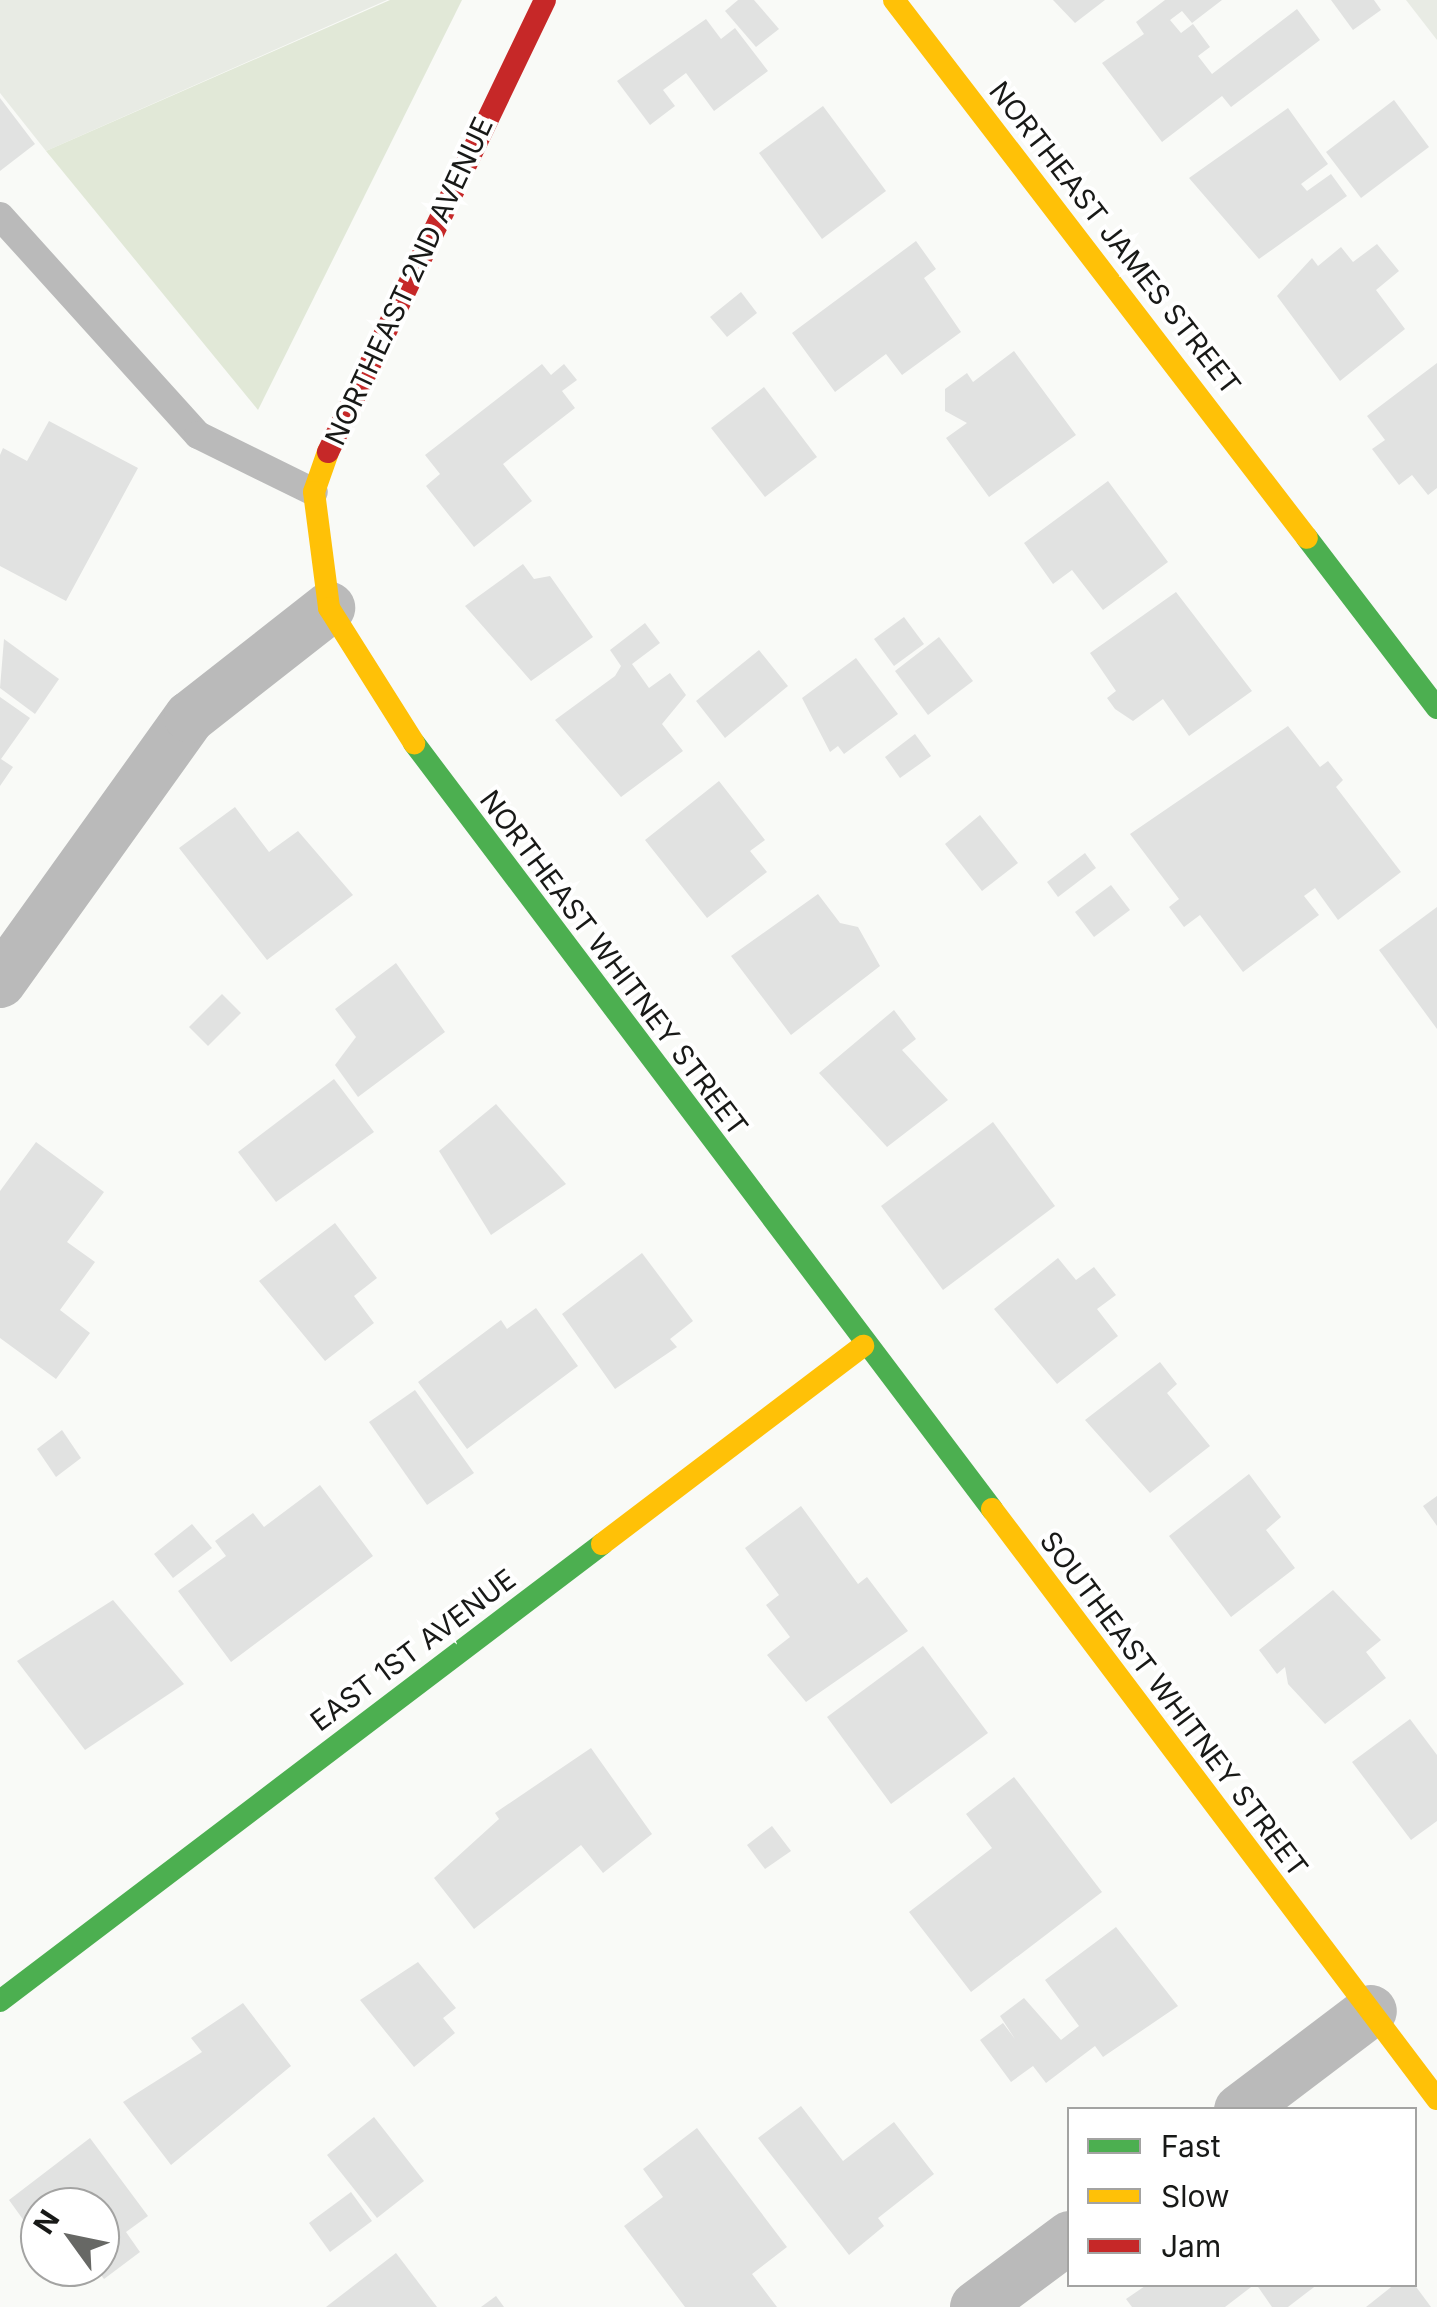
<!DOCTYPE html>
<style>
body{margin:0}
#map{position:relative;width:1437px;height:2307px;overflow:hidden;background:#f9faf7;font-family:Inter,sans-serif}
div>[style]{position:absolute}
.built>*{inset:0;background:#e8ebe4}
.green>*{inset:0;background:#e1e8d7}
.building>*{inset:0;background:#e1e2e1}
.lane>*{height:28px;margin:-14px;padding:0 14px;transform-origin:14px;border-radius:14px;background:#bababa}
.street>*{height:52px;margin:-26px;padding:0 26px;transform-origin:26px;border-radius:26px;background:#bababa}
.fast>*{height:22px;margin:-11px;padding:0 11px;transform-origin:11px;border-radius:11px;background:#4caf50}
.slow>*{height:22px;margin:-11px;padding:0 11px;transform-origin:11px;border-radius:11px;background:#ffc107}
.jam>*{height:22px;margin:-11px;padding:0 11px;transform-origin:11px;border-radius:11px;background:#c62828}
span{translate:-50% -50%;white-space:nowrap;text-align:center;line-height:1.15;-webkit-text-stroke:8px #fff;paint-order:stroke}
.street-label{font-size:28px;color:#181917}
.legend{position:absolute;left:1067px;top:2107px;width:350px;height:180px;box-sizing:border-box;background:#fff;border:2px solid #a3a3a2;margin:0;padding:12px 18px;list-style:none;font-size:30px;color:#181917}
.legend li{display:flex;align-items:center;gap:20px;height:50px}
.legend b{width:50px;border:2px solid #a3a3a2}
.north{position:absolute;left:20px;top:2187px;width:100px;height:100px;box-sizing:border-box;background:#fff;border:2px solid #a3a3a2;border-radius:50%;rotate:303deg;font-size:28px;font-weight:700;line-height:40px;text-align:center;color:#181917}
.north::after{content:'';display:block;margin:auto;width:35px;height:45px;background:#676865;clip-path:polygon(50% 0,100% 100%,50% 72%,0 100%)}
</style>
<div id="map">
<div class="built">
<i style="clip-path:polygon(0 0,387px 0,46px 151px,0 93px)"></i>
<i style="clip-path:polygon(1406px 0,1437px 0,1437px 40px)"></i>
</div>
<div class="green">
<i style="clip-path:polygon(390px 0,462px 0,258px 410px,46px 151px)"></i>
</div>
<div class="building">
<i style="clip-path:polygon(738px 0,754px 0,779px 29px,756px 47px,725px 11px)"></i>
<i style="clip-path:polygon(1053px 0,1105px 0,1075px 23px)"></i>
<i style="clip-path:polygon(1165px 0,1222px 0,1192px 23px,1182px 11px,1170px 20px,1181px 33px,1193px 24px,1210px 47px,1198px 56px,1212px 74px,1297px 9px,1320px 40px,1231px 107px,1222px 96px,1162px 142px,1102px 63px,1144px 34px,1136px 22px)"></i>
<i style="clip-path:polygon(1331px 0,1374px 0,1381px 10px,1353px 30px)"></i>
<i style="clip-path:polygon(706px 19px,721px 39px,735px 28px,768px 71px,714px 111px,686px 73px,663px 90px,675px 106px,650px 125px,617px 81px)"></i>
<i style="clip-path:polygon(0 98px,35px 144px,0 171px)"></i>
<i style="clip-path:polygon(1394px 100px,1429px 147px,1361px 198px,1326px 152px)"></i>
<i style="clip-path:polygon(823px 106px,886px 191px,822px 239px,759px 153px)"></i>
<i style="clip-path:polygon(1288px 108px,1328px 164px,1301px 184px,1307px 191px,1331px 174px,1347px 196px,1259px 259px,1189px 178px)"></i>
<i style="clip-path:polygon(916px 241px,936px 269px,924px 278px,961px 332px,902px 375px,886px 354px,835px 392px,792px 333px)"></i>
<i style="clip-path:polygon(1377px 244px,1399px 271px,1376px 290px,1405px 329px,1340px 381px,1277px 296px,1312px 258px,1318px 266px,1341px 247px,1353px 262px)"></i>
<i style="clip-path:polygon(741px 292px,757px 313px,727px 337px,710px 317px)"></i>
<i style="clip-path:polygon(1014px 351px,1076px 435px,989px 497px,946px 438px,967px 423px,945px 411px,945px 389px,967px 373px,973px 382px)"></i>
<i style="clip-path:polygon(1437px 363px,1437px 488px,1428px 495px,1412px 475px,1399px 485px,1372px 449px,1385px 440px,1367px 416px)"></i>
<i style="clip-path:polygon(542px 364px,551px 375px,564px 364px,577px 380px,562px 391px,575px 408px,503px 464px,532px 501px,474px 547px,426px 486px,440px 474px,425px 455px)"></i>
<i style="clip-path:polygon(764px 387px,817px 457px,765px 497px,711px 428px)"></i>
<i style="clip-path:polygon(49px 421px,138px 468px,66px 601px,0 566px,0 455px,3px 448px,27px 461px)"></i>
<i style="clip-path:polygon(1108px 481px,1168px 562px,1103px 610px,1072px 570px,1053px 584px,1024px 543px)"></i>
<i style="clip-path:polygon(523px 564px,534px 579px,550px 576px,593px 637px,531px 681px,465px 606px)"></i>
<i style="clip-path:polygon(1176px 592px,1252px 691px,1189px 736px,1163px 699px,1133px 721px,1115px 709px,1107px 698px,1116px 691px,1090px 653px)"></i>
<i style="clip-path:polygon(904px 617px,924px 644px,894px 666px,874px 639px)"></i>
<i style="clip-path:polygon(645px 623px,660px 643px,632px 664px,649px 688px,670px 673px,686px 695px,662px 724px,683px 751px,621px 797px,555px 720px,615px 676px,621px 666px,610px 650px)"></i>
<i style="clip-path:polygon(939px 637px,973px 681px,928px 715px,895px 671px)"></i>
<i style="clip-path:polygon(4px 639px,59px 679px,35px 714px,0 688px)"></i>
<i style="clip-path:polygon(759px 650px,788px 686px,725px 738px,696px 701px)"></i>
<i style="clip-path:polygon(856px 658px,898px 714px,844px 754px,838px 746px,830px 752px,802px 698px)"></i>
<i style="clip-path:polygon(0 697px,30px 718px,1px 759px,13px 767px,0 786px)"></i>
<i style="clip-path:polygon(1288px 726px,1320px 767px,1328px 761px,1343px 780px,1336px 787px,1401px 872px,1338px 920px,1315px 888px,1304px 896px,1319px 915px,1243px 972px,1200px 915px,1184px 927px,1169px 907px,1179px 899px,1130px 834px)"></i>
<i style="clip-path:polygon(915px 734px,931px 756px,900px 778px,885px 757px)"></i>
<i style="clip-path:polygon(719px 781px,765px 840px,750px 851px,767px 872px,707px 918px,645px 840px)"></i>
<i style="clip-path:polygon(235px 807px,269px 852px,298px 831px,353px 895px,267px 960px,179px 848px)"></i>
<i style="clip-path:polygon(980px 815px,1018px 863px,982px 891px,945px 844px)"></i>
<i style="clip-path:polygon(1085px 853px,1096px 868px,1058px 897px,1047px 882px)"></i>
<i style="clip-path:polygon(1111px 885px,1130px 910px,1094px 937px,1075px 912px)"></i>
<i style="clip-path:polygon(818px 894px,840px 923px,858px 927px,880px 966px,791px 1035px,731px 956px)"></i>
<i style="clip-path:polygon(1437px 907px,1437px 1029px,1379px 950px)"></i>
<i style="clip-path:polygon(396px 963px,445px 1032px,358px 1097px,335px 1065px,356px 1037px,335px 1009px)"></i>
<i style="clip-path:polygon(222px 994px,241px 1013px,208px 1046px,189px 1027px)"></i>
<i style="clip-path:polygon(894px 1010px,916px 1039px,902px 1050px,948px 1100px,887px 1147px,819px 1073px)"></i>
<i style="clip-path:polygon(334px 1079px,374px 1132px,276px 1202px,238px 1152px)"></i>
<i style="clip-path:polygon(496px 1104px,566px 1184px,491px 1235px,439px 1151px)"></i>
<i style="clip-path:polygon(993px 1122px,1055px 1206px,943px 1290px,881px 1206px)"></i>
<i style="clip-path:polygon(36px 1142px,104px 1192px,67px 1242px,95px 1262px,60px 1310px,90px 1333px,56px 1379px,0 1338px,0 1191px)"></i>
<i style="clip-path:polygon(335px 1223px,377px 1278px,354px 1296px,374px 1323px,325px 1361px,259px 1281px)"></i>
<i style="clip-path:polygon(642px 1253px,693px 1321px,670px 1339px,677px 1347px,615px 1389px,562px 1314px)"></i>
<i style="clip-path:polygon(1058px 1258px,1076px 1280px,1094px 1267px,1116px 1295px,1097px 1309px,1118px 1336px,1057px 1384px,994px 1309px)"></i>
<i style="clip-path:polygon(536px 1308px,578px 1366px,467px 1449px,418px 1382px,501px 1320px,507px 1329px)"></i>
<i style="clip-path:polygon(1160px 1362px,1177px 1384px,1167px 1393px,1210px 1446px,1150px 1493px,1085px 1420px)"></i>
<i style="clip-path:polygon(415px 1390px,474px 1473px,427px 1505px,369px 1422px)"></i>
<i style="clip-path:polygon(62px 1430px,81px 1458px,56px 1477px,37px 1449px)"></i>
<i style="clip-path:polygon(1249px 1474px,1281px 1517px,1266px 1530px,1295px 1568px,1231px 1617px,1169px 1536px)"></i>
<i style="clip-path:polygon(320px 1485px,373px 1556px,231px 1662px,178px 1591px,226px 1556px,215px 1541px,253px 1513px,264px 1527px)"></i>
<i style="clip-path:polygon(1437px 1496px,1437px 1526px,1423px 1506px)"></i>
<i style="clip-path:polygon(801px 1506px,858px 1584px,867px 1577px,908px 1631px,806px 1702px,767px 1655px,790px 1637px,766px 1605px,779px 1595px,745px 1548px)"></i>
<i style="clip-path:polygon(192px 1524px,212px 1548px,173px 1578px,154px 1554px)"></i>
<i style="clip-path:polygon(1333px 1590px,1381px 1640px,1366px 1652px,1386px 1678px,1325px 1724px,1288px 1684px,1285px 1667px,1277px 1674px,1259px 1650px)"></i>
<i style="clip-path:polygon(113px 1600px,184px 1684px,85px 1750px,17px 1661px)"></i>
<i style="clip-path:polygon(923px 1646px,988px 1733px,891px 1804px,827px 1717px)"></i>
<i style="clip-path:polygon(1410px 1719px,1437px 1755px,1437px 1821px,1411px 1840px,1352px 1762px)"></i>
<i style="clip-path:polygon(591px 1748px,652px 1834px,603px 1873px,581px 1845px,474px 1929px,434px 1878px,499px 1819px,495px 1813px)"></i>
<i style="clip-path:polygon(1014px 1777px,1102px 1892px,971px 1992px,909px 1912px,992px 1848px,966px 1814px)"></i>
<i style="clip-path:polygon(772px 1826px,791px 1851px,765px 1869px,747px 1845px)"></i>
<i style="clip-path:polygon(1116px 1927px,1178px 2006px,1103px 2057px,1095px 2046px,1046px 2083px,1033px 2066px,1011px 2082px,980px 2040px,1003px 2023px,1015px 2039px,1000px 2016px,1024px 1998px,1061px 2040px,1079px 2026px,1045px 1980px)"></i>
<i style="clip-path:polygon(418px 1962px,456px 2008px,443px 2018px,455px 2033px,414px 2067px,360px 2000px)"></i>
<i style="clip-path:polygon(243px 2003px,291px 2066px,171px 2165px,123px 2102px,202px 2052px,191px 2038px)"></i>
<i style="clip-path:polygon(801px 2106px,843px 2161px,894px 2122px,934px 2174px,878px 2218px,884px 2226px,849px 2255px,758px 2138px)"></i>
<i style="clip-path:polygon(374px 2117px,424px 2181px,377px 2218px,327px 2155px)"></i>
<i style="clip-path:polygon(697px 2128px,787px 2247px,752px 2274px,777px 2307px,685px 2307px,624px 2226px,663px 2197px,643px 2169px)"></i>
<i style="clip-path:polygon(90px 2138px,148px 2216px,126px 2232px,140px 2252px,104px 2279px,95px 2267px,100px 2207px,40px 2207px,40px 2243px,9px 2200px)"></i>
<i style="clip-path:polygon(351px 2192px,372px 2221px,330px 2252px,309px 2223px)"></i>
<i style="clip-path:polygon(396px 2253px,437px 2307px,326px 2307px)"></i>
<i style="clip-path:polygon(58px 2267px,83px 2267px,67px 2279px)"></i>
<i style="clip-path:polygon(1148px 2284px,1255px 2284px,1225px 2307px,1132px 2307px,1126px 2299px)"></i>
<i style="clip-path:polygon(1256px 2284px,1318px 2284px,1288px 2307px,1272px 2307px)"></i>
<i style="clip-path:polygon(1395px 2284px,1414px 2284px,1431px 2307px,1366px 2307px)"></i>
<i style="clip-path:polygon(496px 2296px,504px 2307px,481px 2307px)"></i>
</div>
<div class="lane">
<i style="left:0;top:216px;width:295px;rotate:47.9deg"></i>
<i style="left:198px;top:435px;width:129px;rotate:26.2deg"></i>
</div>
<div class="street">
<i style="left:0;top:982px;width:326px;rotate:-54.4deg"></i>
<i style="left:190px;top:717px;width:177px;rotate:-38.1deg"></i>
<i style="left:1240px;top:2110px;width:164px;rotate:-37.1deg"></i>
<i style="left:976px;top:2307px;width:117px;rotate:-36.7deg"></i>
</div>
<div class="fast">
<i style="left:1307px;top:538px;width:214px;rotate:52.6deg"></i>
<i style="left:414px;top:743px;width:960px;rotate:52.96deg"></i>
<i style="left:0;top:2001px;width:756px;rotate:-37.2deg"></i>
</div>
<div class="slow">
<i style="left:894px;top:0;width:678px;rotate:52.49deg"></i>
<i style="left:328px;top:452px;width:42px;rotate:109.3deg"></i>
<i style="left:314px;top:492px;width:117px;rotate:82.6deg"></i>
<i style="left:329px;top:608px;width:160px;rotate:57.8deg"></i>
<i style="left:992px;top:1509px;width:739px;rotate:52.98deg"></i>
<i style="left:602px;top:1544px;width:328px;rotate:-37.2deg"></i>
</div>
<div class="jam">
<i style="left:328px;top:452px;width:501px;rotate:-64.35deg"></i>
</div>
<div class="street-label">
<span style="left:1115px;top:238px;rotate:52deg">NORTHEAST JAMES STREET</span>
<span style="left:409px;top:281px;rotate:-65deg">NORTHEAST 2ND AVENUE</span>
<span style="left:614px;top:963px;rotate:53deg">NORTHEAST WHITNEY STREET</span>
<span style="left:413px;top:1650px;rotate:-37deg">EAST 1ST AVENUE</span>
<span style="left:1174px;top:1704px;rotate:53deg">SOUTHEAST WHITNEY STREET</span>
</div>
<ul class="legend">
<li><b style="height:12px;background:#4caf50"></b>Fast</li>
<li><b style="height:12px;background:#ffc107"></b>Slow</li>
<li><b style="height:12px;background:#c62828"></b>Jam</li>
</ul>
<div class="north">N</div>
</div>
